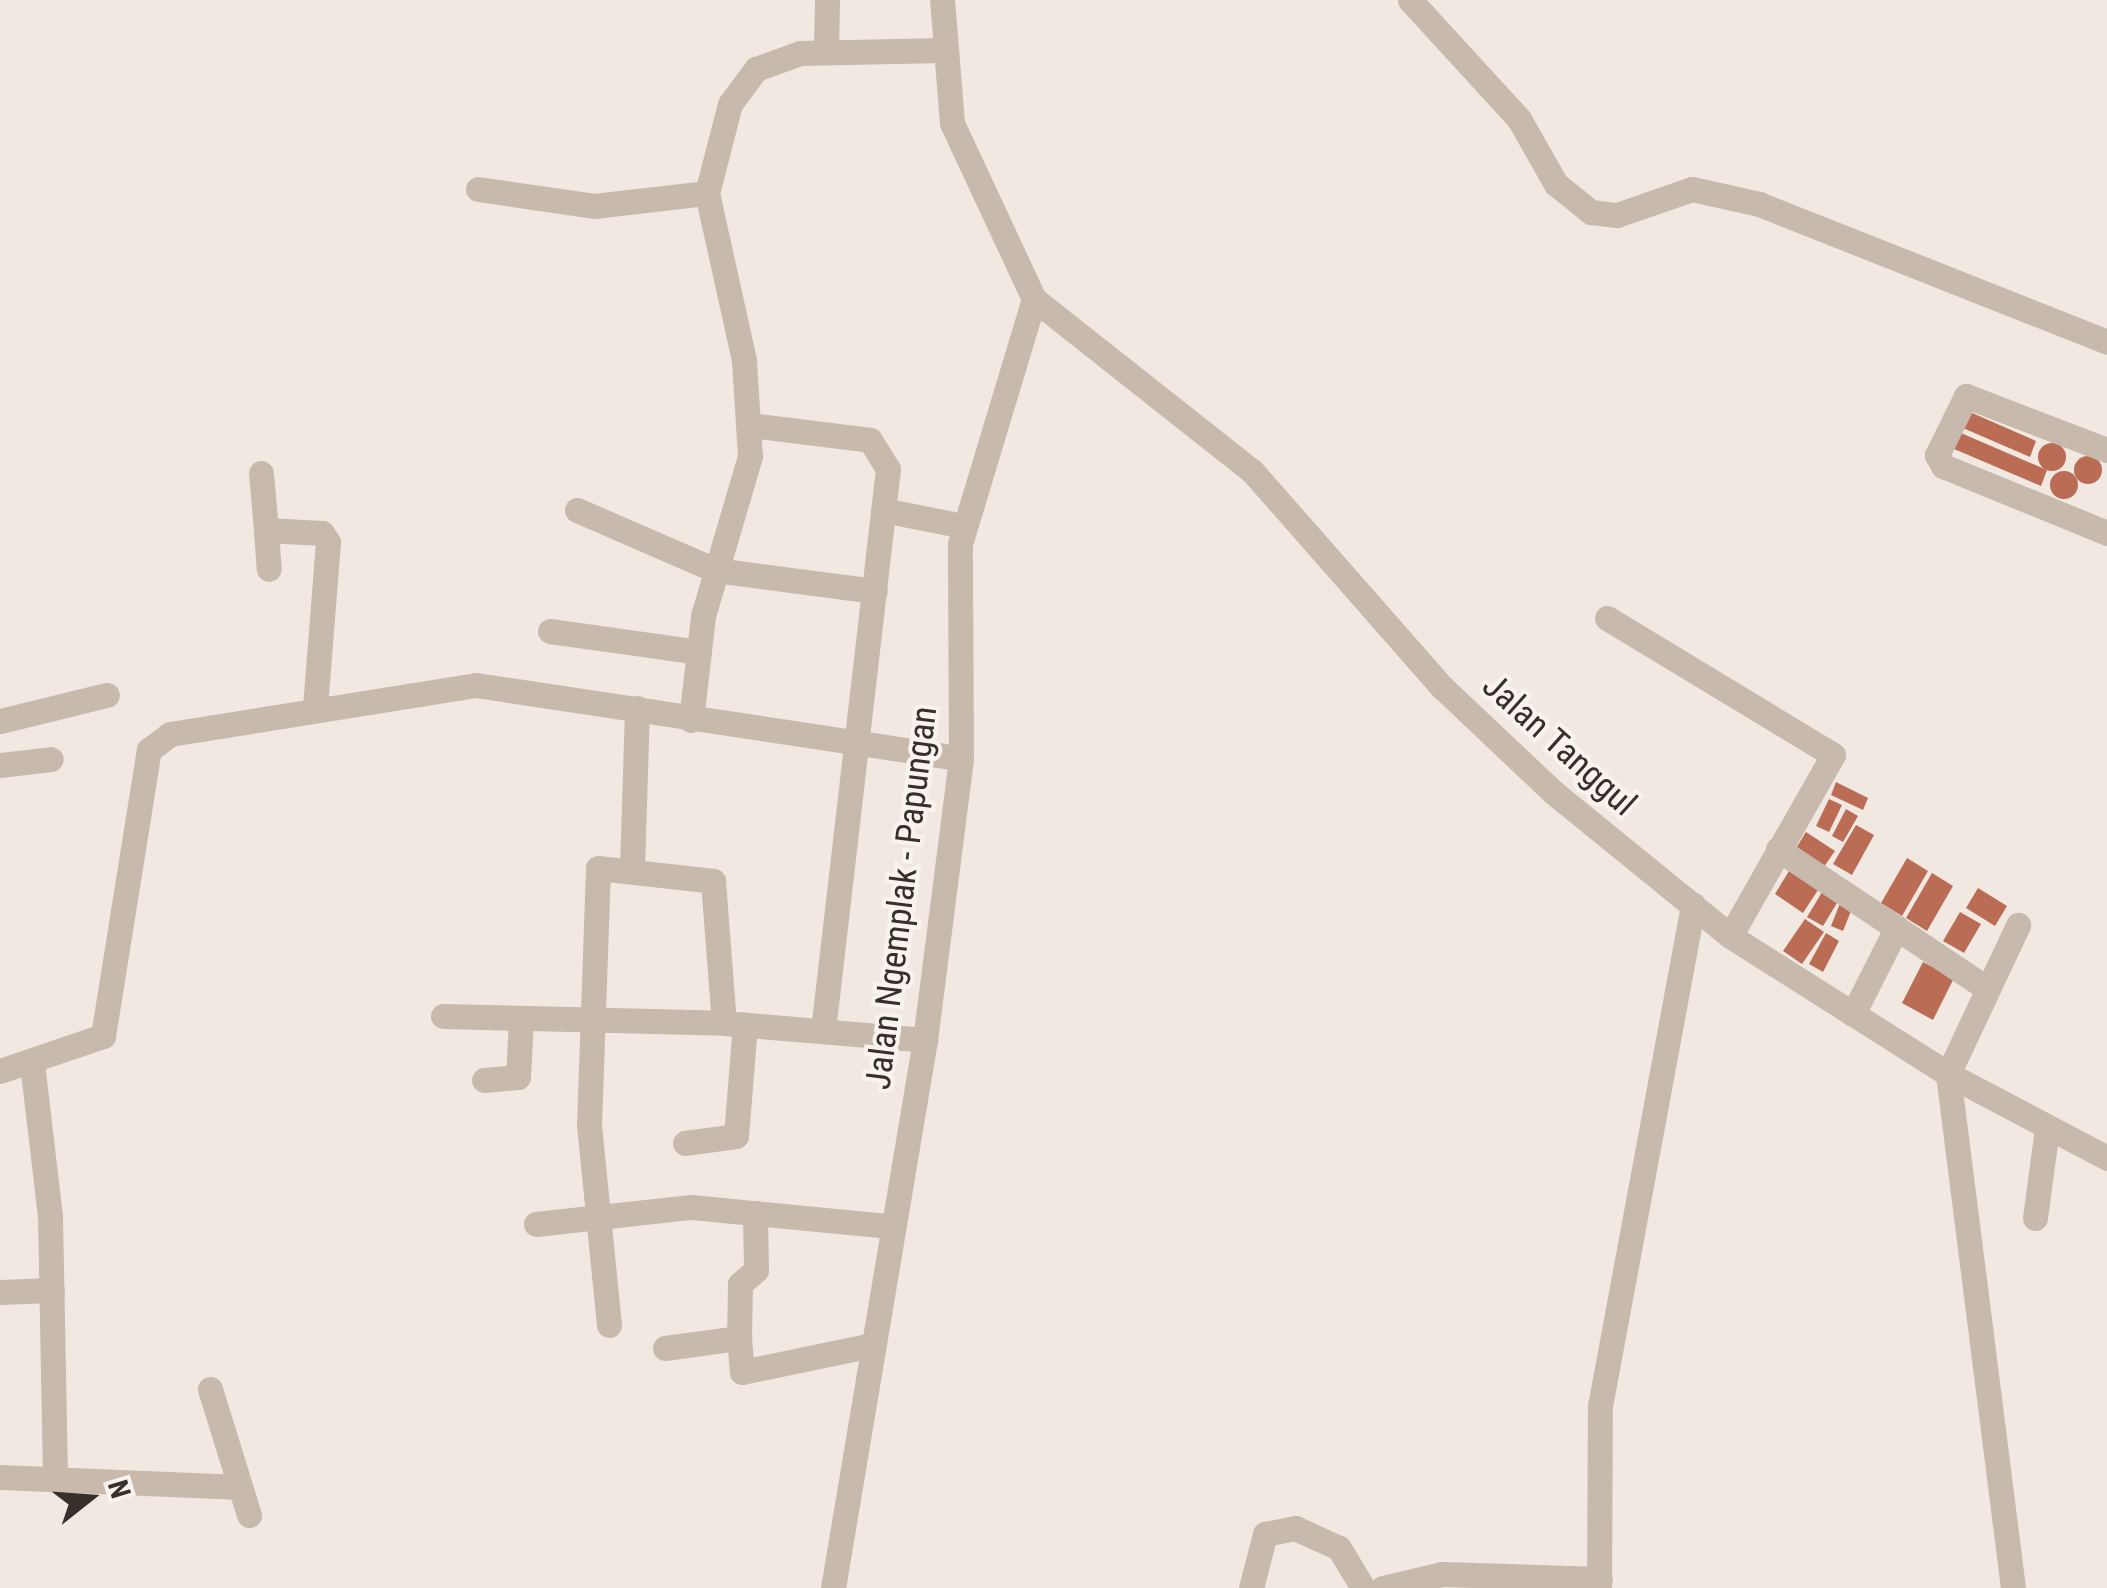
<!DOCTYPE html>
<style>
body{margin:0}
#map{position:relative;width:2107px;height:1588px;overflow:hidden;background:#f1e9e1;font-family:"Roboto Condensed",sans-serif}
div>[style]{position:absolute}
.building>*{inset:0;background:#ba6c55}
.round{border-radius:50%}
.minor>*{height:25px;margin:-12.5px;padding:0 12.5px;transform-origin:12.5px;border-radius:12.5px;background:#c8b9ad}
span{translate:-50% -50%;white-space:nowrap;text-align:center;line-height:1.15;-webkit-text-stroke:8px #f9f3ed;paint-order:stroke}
.street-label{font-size:35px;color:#372f2b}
.north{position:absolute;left:40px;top:1448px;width:100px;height:100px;-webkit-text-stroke:8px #f9f3ed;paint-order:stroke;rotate:73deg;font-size:28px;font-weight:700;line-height:40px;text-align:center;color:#372f2b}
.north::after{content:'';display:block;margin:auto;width:35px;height:45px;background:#372f2b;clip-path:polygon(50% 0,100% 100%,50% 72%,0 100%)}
</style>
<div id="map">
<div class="building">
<i style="clip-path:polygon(1963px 409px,2036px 441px,2030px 457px,1956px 425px)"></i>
<i style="clip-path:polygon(1954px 430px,2047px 470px,2041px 486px,1947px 446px)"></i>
<i class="round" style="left:2038px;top:443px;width:28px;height:28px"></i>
<i class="round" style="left:2074px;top:456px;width:28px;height:28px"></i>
<i class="round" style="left:2050px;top:471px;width:28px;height:28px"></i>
<i style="clip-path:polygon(1836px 782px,1868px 798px,1863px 810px,1831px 795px)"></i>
<i style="clip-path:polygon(1829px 799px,1842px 805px,1829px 832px,1816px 826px)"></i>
<i style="clip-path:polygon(1846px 809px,1858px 816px,1843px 842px,1832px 836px)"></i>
<i style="clip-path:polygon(1856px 825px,1874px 835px,1852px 875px,1833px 864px)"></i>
<i style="clip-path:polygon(1806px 832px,1835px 851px,1821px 871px,1793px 853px)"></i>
<i style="clip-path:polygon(1907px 858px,1928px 871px,1902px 916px,1881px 903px)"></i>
<i style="clip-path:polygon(1789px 871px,1818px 890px,1803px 913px,1775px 894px)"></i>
<i style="clip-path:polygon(1932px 873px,1953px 886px,1927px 931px,1906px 918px)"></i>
<i style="clip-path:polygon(1978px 888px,2007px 906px,1995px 926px,1966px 908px)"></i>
<i style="clip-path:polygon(1824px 889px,1840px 898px,1823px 926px,1807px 917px)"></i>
<i style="clip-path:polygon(1841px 901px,1853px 906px,1843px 931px,1831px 926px)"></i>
<i style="clip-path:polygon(1960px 912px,1981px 924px,1964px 953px,1943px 941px)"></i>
<i style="clip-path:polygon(1805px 919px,1824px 932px,1802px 964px,1783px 951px)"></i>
<i style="clip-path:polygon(1826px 933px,1839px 941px,1823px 972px,1809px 964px)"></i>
<i style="clip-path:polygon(1923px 962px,1954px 978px,1933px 1020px,1902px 1003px)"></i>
</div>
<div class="minor">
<i style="left:1410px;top:0;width:161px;rotate:47.5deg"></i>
<i style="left:1519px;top:119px;width:75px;rotate:60.4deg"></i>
<i style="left:1556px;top:184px;width:45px;rotate:38.7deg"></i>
<i style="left:1591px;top:212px;width:26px;rotate:7deg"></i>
<i style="left:1617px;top:215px;width:79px;rotate:-19.1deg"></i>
<i style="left:1692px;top:189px;width:69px;rotate:12.6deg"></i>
<i style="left:1759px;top:204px;width:374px;rotate:21.6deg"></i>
<i style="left:826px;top:49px;width:49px;rotate:-88.8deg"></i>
<i style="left:478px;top:189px;width:117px;rotate:8.3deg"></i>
<i style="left:594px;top:206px;width:114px;rotate:-6.6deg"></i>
<i style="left:1034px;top:299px;width:278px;rotate:38.3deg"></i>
<i style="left:1252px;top:471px;width:288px;rotate:48.7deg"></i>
<i style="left:1442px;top:687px;width:153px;rotate:43.4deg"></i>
<i style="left:1553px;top:792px;width:228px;rotate:39.1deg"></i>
<i style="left:1730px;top:936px;width:258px;rotate:32.3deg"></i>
<i style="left:1948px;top:1074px;width:180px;rotate:27.8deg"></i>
<i style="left:750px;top:425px;width:121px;rotate:7.1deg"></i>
<i style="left:870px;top:440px;width:34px;rotate:58deg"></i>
<i style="left:888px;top:469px;width:566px;rotate:96.6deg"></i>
<i style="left:2107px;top:450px;width:151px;rotate:-159deg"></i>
<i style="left:1966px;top:396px;width:66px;rotate:116.2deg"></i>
<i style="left:1937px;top:455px;width:13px;rotate:61deg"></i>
<i style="left:1943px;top:466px;width:177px;rotate:22.2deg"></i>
<i style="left:261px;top:473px;width:57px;rotate:85deg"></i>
<i style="left:266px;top:530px;width:56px;rotate:3.1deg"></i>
<i style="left:322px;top:533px;width:11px;rotate:56deg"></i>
<i style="left:328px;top:542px;width:167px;rotate:94.5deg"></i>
<i style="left:577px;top:510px;width:150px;rotate:23.5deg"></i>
<i style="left:715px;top:570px;width:161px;rotate:7.5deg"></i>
<i style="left:883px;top:510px;width:82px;rotate:11.3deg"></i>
<i style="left:266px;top:530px;width:39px;rotate:86deg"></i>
<i style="left:1607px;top:618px;width:264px;rotate:31.2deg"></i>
<i style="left:1833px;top:755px;width:208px;rotate:119.6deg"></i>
<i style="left:550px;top:631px;width:150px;rotate:8deg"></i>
<i style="left:691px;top:720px;width:105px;rotate:-83.4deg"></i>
<i style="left:703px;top:616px;width:167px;rotate:-73.6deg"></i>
<i style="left:750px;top:456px;width:96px;rotate:-93.6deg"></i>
<i style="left:744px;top:360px;width:171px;rotate:-102.5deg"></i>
<i style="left:707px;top:193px;width:92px;rotate:-75.5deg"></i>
<i style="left:730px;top:104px;width:44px;rotate:-53.4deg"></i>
<i style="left:756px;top:69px;width:47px;rotate:-20deg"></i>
<i style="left:800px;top:53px;width:143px;rotate:-1.2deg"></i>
<i style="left:0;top:721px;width:110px;rotate:-13.7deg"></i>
<i style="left:0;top:765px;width:51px;rotate:-6.7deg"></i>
<i style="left:1778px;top:849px;width:252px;rotate:33.7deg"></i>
<i style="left:632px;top:868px;width:160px;rotate:-88.2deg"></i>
<i style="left:1853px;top:1014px;width:97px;rotate:-63.2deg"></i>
<i style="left:443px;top:1016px;width:281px;rotate:1.4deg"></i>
<i style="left:724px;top:1023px;width:202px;rotate:4.8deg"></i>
<i style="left:32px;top:1063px;width:154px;rotate:83.3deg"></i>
<i style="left:50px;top:1216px;width:263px;rotate:88.9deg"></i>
<i style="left:0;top:1071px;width:109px;rotate:-18.8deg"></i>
<i style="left:103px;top:1036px;width:290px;rotate:-80.9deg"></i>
<i style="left:149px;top:750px;width:26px;rotate:-37deg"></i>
<i style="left:170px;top:734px;width:310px;rotate:-9.1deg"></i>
<i style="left:476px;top:685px;width:490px;rotate:8.6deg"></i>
<i style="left:484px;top:1080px;width:34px;rotate:-5deg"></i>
<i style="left:518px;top:1077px;width:58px;rotate:-87deg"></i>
<i style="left:685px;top:1143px;width:51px;rotate:-7.8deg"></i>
<i style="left:736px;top:1136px;width:112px;rotate:-85.4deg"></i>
<i style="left:2035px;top:1218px;width:91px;rotate:-82.4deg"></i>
<i style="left:536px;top:1224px;width:156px;rotate:-6.3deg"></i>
<i style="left:691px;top:1207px;width:200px;rotate:5.5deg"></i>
<i style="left:0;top:1292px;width:52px;rotate:-2.2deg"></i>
<i style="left:609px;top:1325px;width:200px;rotate:-95.7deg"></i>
<i style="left:589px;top:1126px;width:258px;rotate:-88deg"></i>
<i style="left:598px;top:868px;width:116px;rotate:6.4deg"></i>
<i style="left:713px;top:881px;width:142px;rotate:85.6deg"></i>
<i style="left:739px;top:1338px;width:54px;rotate:-88.9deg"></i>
<i style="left:740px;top:1284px;width:21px;rotate:-41deg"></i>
<i style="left:756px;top:1270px;width:57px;rotate:-91deg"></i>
<i style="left:665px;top:1348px;width:75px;rotate:-7.7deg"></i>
<i style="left:739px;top:1338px;width:34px;rotate:85deg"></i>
<i style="left:742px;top:1372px;width:128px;rotate:-11.7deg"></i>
<i style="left:210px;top:1389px;width:132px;rotate:72.8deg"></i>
<i style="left:0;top:1477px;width:235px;rotate:2.4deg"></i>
<i style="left:833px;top:1588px;width:556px;rotate:-80.47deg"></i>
<i style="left:925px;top:1040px;width:284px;rotate:-82.7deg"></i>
<i style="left:961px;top:758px;width:214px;rotate:-90.3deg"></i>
<i style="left:960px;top:544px;width:256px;rotate:-73.2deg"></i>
<i style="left:1034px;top:299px;width:194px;rotate:-115deg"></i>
<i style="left:952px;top:123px;width:123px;rotate:-94.6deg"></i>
<i style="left:1251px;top:1588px;width:56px;rotate:-75.5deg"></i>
<i style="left:1265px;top:1534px;width:31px;rotate:-11deg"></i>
<i style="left:1295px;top:1528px;width:48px;rotate:24.4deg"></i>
<i style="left:1339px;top:1548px;width:47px;rotate:59deg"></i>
<i style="left:1383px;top:1588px;width:61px;rotate:-13.3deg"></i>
<i style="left:1442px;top:1574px;width:158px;rotate:1.8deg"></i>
<i style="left:1599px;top:1588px;width:182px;rotate:-89.7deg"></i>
<i style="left:1600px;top:1406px;width:510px;rotate:-79.48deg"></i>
<i style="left:2013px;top:1588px;width:518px;rotate:-97.21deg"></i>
<i style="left:1948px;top:1074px;width:165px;rotate:-64.8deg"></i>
</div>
<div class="street-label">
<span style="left:1559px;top:745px;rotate:42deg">Jalan Tanggul</span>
<span style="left:902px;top:898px;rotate:-83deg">Jalan Ngemplak - Papungan</span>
</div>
<div class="north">N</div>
</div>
